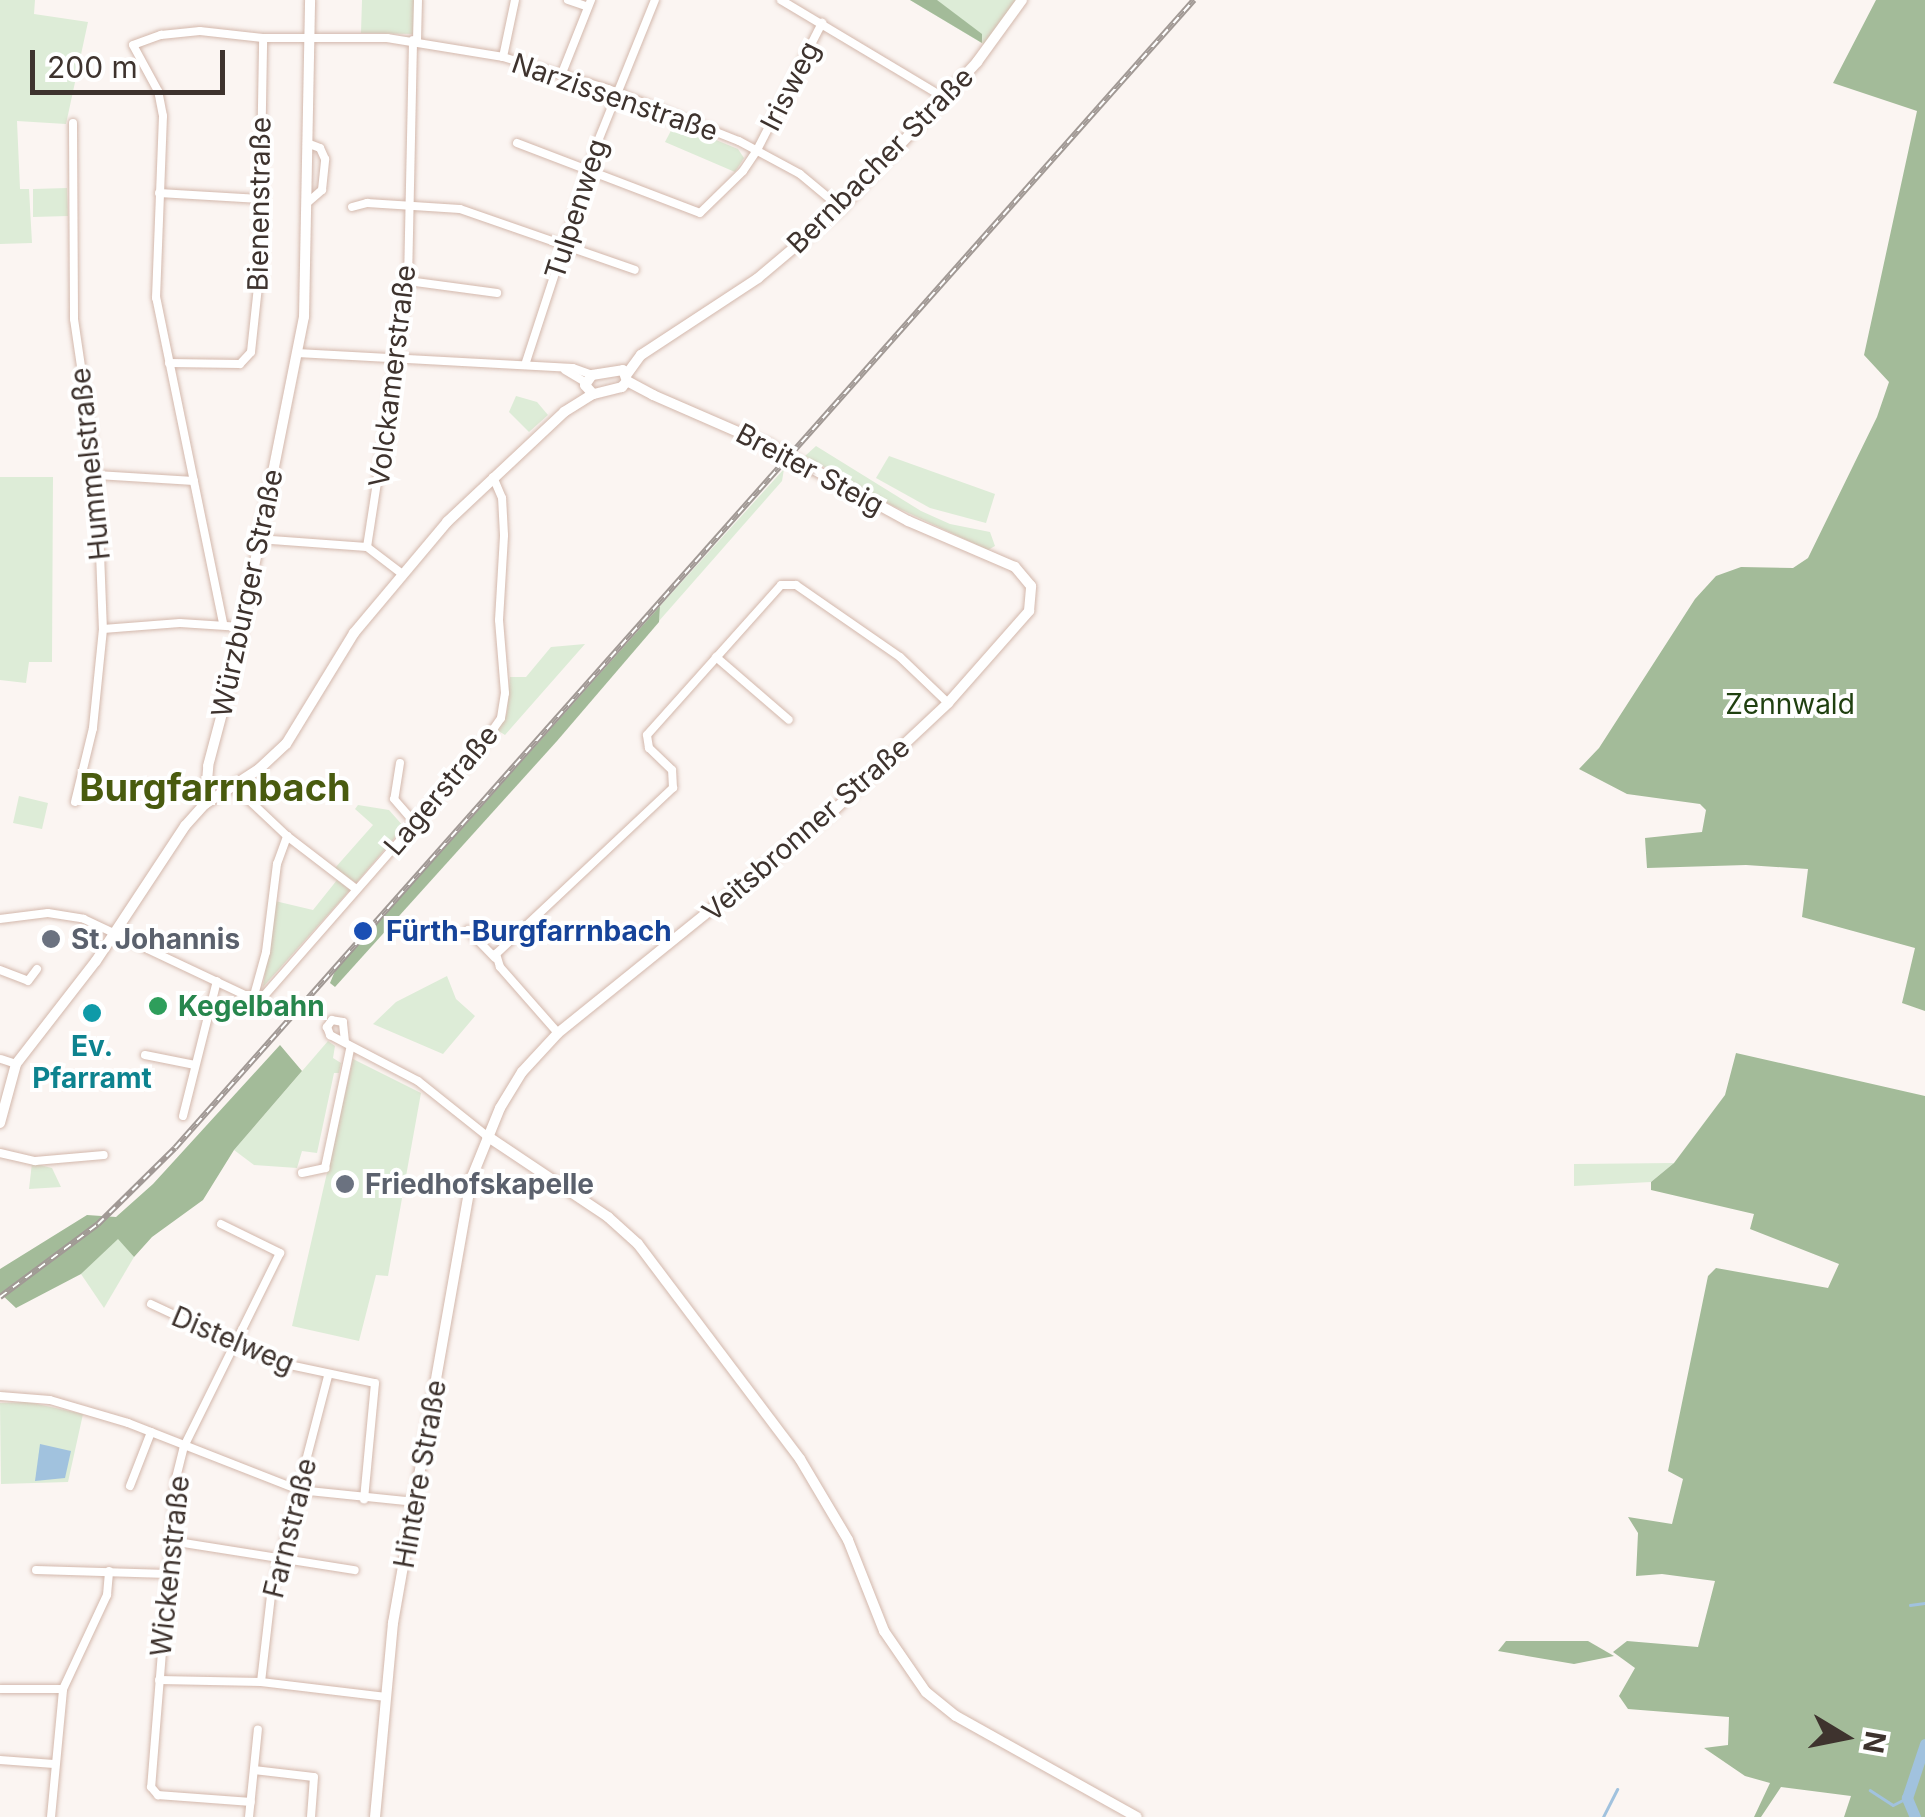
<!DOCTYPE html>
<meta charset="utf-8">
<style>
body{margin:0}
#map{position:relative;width:1925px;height:1817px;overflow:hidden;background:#fbf5f2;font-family:Inter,sans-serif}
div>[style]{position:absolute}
.green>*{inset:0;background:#ddecd7}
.forest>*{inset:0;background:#a3bb99}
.water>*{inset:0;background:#a1c2de}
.stream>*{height:2.5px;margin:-1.25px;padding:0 1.25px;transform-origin:1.25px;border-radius:1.25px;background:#a1c2de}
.river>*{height:11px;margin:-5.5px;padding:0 5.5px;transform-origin:5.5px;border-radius:5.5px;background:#a1c2de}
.roads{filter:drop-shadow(0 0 2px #d3b8ac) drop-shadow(0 0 2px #d3b8ac)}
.minor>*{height:8px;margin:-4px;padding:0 4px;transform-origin:4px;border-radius:4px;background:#fff}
.tertiary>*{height:10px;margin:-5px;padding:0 5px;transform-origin:5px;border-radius:5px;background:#fff}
.rail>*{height:6px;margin-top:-3px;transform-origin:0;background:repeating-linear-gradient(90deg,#fff 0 8px,#a19995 0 16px);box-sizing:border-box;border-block:2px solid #a19995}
.bridges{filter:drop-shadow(0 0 2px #d3b8ac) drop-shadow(0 0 2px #d3b8ac)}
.tertiary-bridge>*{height:10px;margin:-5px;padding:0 5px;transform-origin:5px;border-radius:5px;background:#fff}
.dots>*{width:28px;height:28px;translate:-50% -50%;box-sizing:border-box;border:5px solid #fff;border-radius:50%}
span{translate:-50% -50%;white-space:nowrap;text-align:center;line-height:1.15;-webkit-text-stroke:8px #fff;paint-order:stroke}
.street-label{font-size:28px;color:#3e332e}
.park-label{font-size:28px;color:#204010}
.transit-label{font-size:28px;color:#164399;font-weight:700}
.left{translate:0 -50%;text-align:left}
.worship-label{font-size:28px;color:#5b616d;font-weight:700}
.leisure-label{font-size:28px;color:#27864d;font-weight:700}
.culture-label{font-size:28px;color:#0d838f;font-weight:700}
.district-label{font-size:38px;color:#495b0f;font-weight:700}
.north{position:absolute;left:1795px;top:1687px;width:100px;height:100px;-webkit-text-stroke:8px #fff;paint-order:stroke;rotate:100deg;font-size:28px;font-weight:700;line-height:40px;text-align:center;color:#3e332e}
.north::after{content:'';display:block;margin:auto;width:35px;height:45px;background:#3e332e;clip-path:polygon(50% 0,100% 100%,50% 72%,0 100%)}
.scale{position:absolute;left:30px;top:50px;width:195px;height:45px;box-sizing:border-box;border:5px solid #3e332e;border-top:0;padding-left:12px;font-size:30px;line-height:35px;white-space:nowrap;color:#3e332e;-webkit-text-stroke:8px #fff;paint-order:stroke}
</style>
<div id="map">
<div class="green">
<i style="clip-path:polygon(0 0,35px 0,34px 14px,88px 22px,66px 124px,17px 121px,20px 189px,29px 189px,32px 243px,0 244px)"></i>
<i style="clip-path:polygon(362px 0,415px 0,413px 34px,361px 33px)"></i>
<i style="clip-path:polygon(910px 0,1016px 0,985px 45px)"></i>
<i style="clip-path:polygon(675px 123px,738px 149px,744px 158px,735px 172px,665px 142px)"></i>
<i style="clip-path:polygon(67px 188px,68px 216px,33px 217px,33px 189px)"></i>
<i style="clip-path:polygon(516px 396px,537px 402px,548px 415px,529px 432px,509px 412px)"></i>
<i style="clip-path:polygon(816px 446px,921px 511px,950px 524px,990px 532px,995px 546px,988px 550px,889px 504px,805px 456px)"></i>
<i style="clip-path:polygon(889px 456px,995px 494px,986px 523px,930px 508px,876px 478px)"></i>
<i style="clip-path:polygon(784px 469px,782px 481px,659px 621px,660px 606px)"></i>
<i style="clip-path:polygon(0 477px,53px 477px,52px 662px,29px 662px,26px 683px,0 680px)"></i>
<i style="clip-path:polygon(585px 644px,505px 735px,497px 730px,507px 713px,510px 677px,526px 677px,551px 647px)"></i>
<i style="clip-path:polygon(19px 796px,48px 803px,42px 829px,13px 823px)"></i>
<i style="clip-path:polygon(358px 805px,389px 810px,404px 827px,356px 883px,335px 868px,373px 825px,355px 809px)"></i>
<i style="clip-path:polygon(337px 880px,350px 890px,263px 987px,275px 901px,313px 910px)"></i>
<i style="clip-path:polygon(447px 976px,456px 999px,475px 1016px,443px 1054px,373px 1024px,396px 1002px)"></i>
<i style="clip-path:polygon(328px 1041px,335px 1046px,333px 1058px,341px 1063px,339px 1073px,334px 1073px,317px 1153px,302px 1151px,297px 1168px,254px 1165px,234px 1150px)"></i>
<i style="clip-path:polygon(353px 1059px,421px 1093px,388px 1276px,376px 1275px,359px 1341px,292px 1326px)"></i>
<i style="clip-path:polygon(32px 1163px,52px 1168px,61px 1187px,29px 1189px)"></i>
<i style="clip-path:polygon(1674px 1163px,1651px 1182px,1574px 1186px,1574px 1164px)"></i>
<i style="clip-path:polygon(118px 1238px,134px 1257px,104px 1308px,81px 1274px)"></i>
<i style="clip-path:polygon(28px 1402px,83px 1414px,68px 1482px,1px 1484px,0 1403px)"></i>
</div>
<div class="forest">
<i style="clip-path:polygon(910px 0,937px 0,982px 34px,982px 43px)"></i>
<i style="clip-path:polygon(1876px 0,1925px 0,1925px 1011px,1902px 1003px,1915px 948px,1802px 917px,1808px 869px,1746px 865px,1647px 868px,1645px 838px,1702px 832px,1706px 810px,1700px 804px,1627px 794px,1579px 769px,1599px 748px,1695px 599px,1716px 576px,1741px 567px,1793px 568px,1808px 558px,1877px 417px,1889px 382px,1864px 355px,1917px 111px,1833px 83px)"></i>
<i style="clip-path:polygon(660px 606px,659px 622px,557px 741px,335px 987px,330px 983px,335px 971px)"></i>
<i style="clip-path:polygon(280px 1045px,302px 1071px,234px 1150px,203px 1200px,152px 1237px,134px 1257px,118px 1239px,81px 1274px,16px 1308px,0 1293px,0 1269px,87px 1215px,116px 1217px,153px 1184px)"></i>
<i style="clip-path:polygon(1736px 1053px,1925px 1096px,1925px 1817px,1844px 1817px,1851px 1796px,1781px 1787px,1761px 1817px,1754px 1817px,1770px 1783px,1745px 1776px,1704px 1748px,1728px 1745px,1729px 1717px,1628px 1709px,1619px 1696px,1635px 1668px,1613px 1652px,1627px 1641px,1698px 1647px,1715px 1581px,1662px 1574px,1636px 1576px,1638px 1533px,1628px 1517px,1672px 1524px,1683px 1479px,1668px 1471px,1708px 1276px,1716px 1268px,1828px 1288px,1839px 1264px,1750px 1229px,1754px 1214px,1651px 1190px,1651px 1182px,1674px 1163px,1725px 1095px)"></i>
<i style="clip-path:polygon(1506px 1641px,1588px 1641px,1614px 1656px,1574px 1664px,1498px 1651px)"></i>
</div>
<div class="water">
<i style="clip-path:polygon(40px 1444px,71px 1451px,65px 1478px,35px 1481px)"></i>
</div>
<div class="stream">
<i style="left:1910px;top:1605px;width:15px;rotate:-8deg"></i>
<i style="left:1870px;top:1790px;width:27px;rotate:33deg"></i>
<i style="left:1893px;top:1805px;width:16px;rotate:-27deg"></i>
<i style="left:1603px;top:1817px;width:31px;rotate:-63deg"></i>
</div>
<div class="river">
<i style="left:1915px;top:1817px;width:21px;rotate:-113deg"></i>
<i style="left:1907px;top:1798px;width:57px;rotate:-71.6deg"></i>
</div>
<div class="roads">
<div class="minor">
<i style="left:568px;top:0;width:21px;rotate:19deg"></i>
<i style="left:781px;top:0;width:189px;rotate:30.9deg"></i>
<i style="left:417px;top:41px;width:41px;rotate:-88.6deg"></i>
<i style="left:503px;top:57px;width:58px;rotate:-78.1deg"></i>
<i style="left:562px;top:73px;width:79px;rotate:-68.3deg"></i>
<i style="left:73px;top:123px;width:196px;rotate:89.7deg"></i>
<i style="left:74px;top:319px;width:158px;rotate:81.6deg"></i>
<i style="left:97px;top:475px;width:154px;rotate:87.8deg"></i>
<i style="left:103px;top:629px;width:100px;rotate:95.8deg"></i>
<i style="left:93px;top:728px;width:76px;rotate:103.7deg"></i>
<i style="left:517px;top:143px;width:196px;rotate:20.9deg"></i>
<i style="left:700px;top:213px;width:60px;rotate:-44.3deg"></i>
<i style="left:743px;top:171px;width:25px;rotate:-56deg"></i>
<i style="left:757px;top:150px;width:143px;rotate:-62.9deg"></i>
<i style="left:159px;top:193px;width:101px;rotate:3.4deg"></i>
<i style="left:307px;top:203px;width:20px;rotate:-41deg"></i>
<i style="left:322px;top:190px;width:31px;rotate:-84deg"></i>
<i style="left:325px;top:159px;width:12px;rotate:-114deg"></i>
<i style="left:320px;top:148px;width:14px;rotate:-159deg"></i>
<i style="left:352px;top:207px;width:16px;rotate:-15deg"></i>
<i style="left:367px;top:203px;width:93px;rotate:3.7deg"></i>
<i style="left:460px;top:209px;width:185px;rotate:19.2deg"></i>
<i style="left:408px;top:281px;width:90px;rotate:7.7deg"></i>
<i style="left:297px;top:353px;width:276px;rotate:3.1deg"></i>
<i style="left:573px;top:368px;width:20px;rotate:20deg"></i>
<i style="left:169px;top:363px;width:71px;rotate:0.8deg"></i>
<i style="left:240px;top:364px;width:16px;rotate:-47deg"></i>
<i style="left:251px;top:352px;width:75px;rotate:-83.9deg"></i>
<i style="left:259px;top:277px;width:239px;rotate:-89deg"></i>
<i style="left:525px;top:365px;width:236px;rotate:-71.9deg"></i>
<i style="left:598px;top:141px;width:152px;rotate:-68deg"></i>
<i style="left:565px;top:370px;width:23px;rotate:31deg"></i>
<i style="left:97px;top:475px;width:97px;rotate:3.5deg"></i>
<i style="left:258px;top:539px;width:109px;rotate:4.2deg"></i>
<i style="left:401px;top:573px;width:43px;rotate:-142.6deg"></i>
<i style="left:367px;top:547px;width:269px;rotate:-81.2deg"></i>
<i style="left:408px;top:281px;width:241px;rotate:-88.8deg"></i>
<i style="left:223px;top:623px;width:332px;rotate:-101.6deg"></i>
<i style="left:156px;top:298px;width:182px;rotate:-87.8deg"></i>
<i style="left:163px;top:116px;width:25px;rotate:-101deg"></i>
<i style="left:158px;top:91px;width:52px;rotate:-118.5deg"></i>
<i style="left:133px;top:45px;width:30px;rotate:-20deg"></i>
<i style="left:161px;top:35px;width:39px;rotate:-6deg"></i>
<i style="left:200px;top:31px;width:63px;rotate:6.3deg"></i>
<i style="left:263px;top:38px;width:124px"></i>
<i style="left:387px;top:38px;width:118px;rotate:9.3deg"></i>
<i style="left:503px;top:57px;width:110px;rotate:16.9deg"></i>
<i style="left:608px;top:89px;width:141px;rotate:21.7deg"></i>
<i style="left:739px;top:141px;width:69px;rotate:28.4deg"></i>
<i style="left:800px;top:174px;width:53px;rotate:39.7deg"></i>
<i style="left:103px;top:629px;width:77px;rotate:-4.5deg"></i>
<i style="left:180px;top:623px;width:61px;rotate:3.8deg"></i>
<i style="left:716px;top:657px;width:96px;rotate:40.8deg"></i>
<i style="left:400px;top:763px;width:36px;rotate:99deg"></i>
<i style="left:394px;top:799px;width:32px;rotate:49deg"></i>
<i style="left:234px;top:786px;width:73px;rotate:43.3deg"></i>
<i style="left:287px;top:836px;width:87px;rotate:37.5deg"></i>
<i style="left:0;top:919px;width:48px;rotate:-7.1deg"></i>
<i style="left:48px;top:913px;width:36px;rotate:9deg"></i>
<i style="left:84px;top:919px;width:187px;rotate:25.3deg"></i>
<i style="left:253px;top:999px;width:10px;rotate:-11deg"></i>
<i style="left:263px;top:997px;width:327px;rotate:-48.8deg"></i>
<i style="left:478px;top:751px;width:40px;rotate:-55.1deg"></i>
<i style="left:501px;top:718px;width:25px;rotate:-81deg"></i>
<i style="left:505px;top:693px;width:73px;rotate:-94.7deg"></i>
<i style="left:499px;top:620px;width:85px;rotate:-86.6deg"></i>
<i style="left:504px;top:535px;width:37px;rotate:-93deg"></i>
<i style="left:502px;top:498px;width:23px;rotate:-113deg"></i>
<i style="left:468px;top:930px;width:39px;rotate:46deg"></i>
<i style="left:0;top:970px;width:30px;rotate:21deg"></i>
<i style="left:28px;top:981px;width:15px;rotate:-53deg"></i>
<i style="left:253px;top:999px;width:49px;rotate:-74.5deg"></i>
<i style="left:266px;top:952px;width:89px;rotate:-82.9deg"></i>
<i style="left:277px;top:864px;width:30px;rotate:-70deg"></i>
<i style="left:558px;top:1033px;width:88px;rotate:-131.3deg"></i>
<i style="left:500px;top:967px;width:14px;rotate:-107deg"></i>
<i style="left:496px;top:954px;width:243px;rotate:-43.2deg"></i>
<i style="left:673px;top:788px;width:18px;rotate:-93deg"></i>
<i style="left:672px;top:770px;width:32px;rotate:-136deg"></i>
<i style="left:649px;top:748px;width:13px;rotate:-99deg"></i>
<i style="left:647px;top:735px;width:201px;rotate:-48.2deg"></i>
<i style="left:781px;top:585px;width:15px"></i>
<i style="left:796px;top:585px;width:126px;rotate:34.7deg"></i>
<i style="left:900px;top:657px;width:66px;rotate:43.8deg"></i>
<i style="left:345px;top:1042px;width:20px;rotate:-96deg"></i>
<i style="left:343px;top:1022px;width:11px;rotate:-170deg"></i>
<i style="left:332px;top:1020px;width:9px;rotate:126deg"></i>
<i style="left:327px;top:1027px;width:9px;rotate:69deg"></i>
<i style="left:330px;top:1035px;width:99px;rotate:27.6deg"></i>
<i style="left:418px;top:1081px;width:88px;rotate:38.6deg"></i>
<i style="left:145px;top:1055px;width:51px;rotate:11.3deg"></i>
<i style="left:1px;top:1059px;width:16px;rotate:18deg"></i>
<i style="left:183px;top:1116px;width:139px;rotate:-75.9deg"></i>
<i style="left:0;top:1153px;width:36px;rotate:13deg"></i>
<i style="left:35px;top:1161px;width:69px;rotate:-5deg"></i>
<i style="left:302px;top:1173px;width:24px;rotate:-12deg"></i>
<i style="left:325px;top:1168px;width:122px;rotate:-78.1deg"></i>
<i style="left:221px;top:1224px;width:66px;rotate:26.2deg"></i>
<i style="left:280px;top:1253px;width:216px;rotate:116.4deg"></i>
<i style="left:184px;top:1446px;width:33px;rotate:104deg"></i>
<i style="left:176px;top:1478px;width:310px;rotate:94.6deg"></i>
<i style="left:151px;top:1787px;width:11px;rotate:49deg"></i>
<i style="left:158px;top:1795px;width:93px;rotate:4.3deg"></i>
<i style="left:151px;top:1304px;width:137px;rotate:25.1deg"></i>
<i style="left:275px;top:1362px;width:102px;rotate:11.9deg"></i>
<i style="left:375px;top:1383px;width:117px;rotate:95.4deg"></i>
<i style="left:0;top:1396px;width:50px;rotate:4.6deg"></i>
<i style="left:50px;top:1400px;width:81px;rotate:16.4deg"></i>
<i style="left:128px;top:1423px;width:184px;rotate:21.4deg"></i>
<i style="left:299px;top:1490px;width:117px;rotate:5.9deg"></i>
<i style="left:130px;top:1486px;width:58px;rotate:-68.7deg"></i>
<i style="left:171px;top:1541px;width:186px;rotate:9deg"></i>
<i style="left:36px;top:1570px;width:132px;rotate:1.7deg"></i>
<i style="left:159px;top:1680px;width:102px;rotate:1.1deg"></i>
<i style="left:261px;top:1682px;width:126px;rotate:6.8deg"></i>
<i style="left:261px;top:1682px;width:88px;rotate:-83.4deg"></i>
<i style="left:271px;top:1595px;width:226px;rotate:-75.4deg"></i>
<i style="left:0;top:1689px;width:63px"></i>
<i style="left:0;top:1760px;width:54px;rotate:4.2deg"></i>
<i style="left:254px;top:1770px;width:60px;rotate:6.7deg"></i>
<i style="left:314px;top:1777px;width:40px;rotate:94.3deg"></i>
<i style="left:51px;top:1817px;width:129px;rotate:-84.6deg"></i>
<i style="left:63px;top:1689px;width:104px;rotate:-64.9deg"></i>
<i style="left:107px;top:1595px;width:24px;rotate:-85deg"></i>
<i style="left:249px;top:1817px;width:88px;rotate:-84.2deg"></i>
</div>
<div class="tertiary">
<i style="left:627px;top:374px;width:24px;rotate:-54deg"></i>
<i style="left:641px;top:355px;width:140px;rotate:-33.3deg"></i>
<i style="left:758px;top:278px;width:109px;rotate:-40.1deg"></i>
<i style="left:841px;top:208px;width:200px;rotate:-47deg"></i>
<i style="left:977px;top:62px;width:77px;rotate:-54deg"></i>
<i style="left:627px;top:381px;width:8px;rotate:130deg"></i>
<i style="left:622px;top:387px;width:30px;rotate:166deg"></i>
<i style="left:593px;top:394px;width:12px;rotate:-132deg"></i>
<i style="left:585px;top:385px;width:12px;rotate:-55deg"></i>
<i style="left:592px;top:375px;width:31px;rotate:-9deg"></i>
<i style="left:623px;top:370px;width:12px;rotate:70deg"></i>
<i style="left:627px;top:381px;width:30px;rotate:28deg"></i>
<i style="left:653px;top:395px;width:125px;rotate:23.5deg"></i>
<i style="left:205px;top:804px;width:38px;rotate:-85deg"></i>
<i style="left:208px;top:766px;width:97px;rotate:-75.1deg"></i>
<i style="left:233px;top:672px;width:362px;rotate:-78.7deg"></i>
<i style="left:304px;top:317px;width:317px;rotate:-88.9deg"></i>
<i style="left:0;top:1123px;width:61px;rotate:-74.8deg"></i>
<i style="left:16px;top:1064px;width:130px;rotate:-52.2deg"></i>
<i style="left:96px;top:961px;width:162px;rotate:-56.6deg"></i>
<i style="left:185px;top:826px;width:30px;rotate:-48deg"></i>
<i style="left:205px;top:804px;width:64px;rotate:-32.9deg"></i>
<i style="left:259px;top:769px;width:37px;rotate:-43deg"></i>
<i style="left:286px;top:744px;width:130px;rotate:-58.5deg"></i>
<i style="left:354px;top:633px;width:145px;rotate:-50deg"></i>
<i style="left:447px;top:522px;width:161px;rotate:-43.2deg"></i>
<i style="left:564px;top:412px;width:34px;rotate:-32deg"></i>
<i style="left:487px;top:1136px;width:146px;rotate:33.8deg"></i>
<i style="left:608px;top:1217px;width:40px;rotate:42deg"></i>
<i style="left:638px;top:1244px;width:269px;rotate:53deg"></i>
<i style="left:800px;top:1459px;width:94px;rotate:59.3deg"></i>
<i style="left:848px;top:1540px;width:98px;rotate:68.4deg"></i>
<i style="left:884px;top:1631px;width:74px;rotate:55.5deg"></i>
<i style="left:926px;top:1692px;width:38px;rotate:39deg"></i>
<i style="left:956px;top:1716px;width:207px;rotate:29.2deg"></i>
<i style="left:375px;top:1817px;width:195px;rotate:-84.7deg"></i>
<i style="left:393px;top:1623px;width:453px;rotate:-80deg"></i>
<i style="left:472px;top:1177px;width:74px;rotate:-67.9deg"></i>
<i style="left:500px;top:1108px;width:42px;rotate:-58.6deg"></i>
<i style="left:522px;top:1072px;width:53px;rotate:-47.3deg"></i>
<i style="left:558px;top:1033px;width:351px;rotate:-38.9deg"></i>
<i style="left:831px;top:813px;width:161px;rotate:-43.2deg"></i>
<i style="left:948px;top:703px;width:123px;rotate:-48.6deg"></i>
<i style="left:1029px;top:611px;width:25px;rotate:-85deg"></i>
<i style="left:1031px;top:586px;width:25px;rotate:-130deg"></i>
<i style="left:1015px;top:567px;width:116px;rotate:-156.7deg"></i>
<i style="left:908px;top:521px;width:111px;rotate:-151.3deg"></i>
</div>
</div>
<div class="rail">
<i style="left:0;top:1297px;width:122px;rotate:-36.7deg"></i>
<i style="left:98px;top:1224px;width:108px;rotate:-44.6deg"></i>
<i style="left:175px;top:1148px;width:1535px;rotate:-48.41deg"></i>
</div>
<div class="bridges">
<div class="tertiary-bridge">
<i style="left:768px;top:445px;width:49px;rotate:28.1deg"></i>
</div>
</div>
<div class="dots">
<i style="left:363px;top:931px;background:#1a4fb4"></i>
<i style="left:51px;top:939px;background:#6b7280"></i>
<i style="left:158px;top:1006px;background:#2e9e5b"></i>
<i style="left:92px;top:1013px;background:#0f9aa8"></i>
<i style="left:345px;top:1184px;background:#6b7280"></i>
</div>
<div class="street-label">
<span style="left:790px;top:86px;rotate:-63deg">Irisweg</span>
<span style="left:615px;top:97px;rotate:19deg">Narzissenstraße</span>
<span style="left:880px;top:160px;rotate:-45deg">Bernbacher Straße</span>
<span style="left:259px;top:204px;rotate:-89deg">Bienenstraße</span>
<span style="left:576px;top:209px;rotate:-72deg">Tulpenweg</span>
<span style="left:392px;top:376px;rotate:-83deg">Volckamerstraße</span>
<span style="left:90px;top:464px;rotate:-96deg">Hummelstraße</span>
<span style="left:810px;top:469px;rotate:28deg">Breiter Steig</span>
<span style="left:247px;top:593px;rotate:-78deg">Würzburger Straße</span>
<span style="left:441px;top:790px;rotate:-50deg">Lagerstraße</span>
<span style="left:806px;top:829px;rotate:-41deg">Veitsbronner Straße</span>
<span style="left:233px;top:1340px;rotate:23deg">Distelweg</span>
<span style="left:420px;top:1474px;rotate:-80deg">Hintere Straße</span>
<span style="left:290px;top:1528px;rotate:-76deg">Farnstraße</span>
<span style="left:170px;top:1566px;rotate:-84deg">Wickenstraße</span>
</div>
<div class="park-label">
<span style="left:1790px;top:704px">Zennwald</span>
</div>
<div class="transit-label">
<span class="left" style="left:386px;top:931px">Fürth-Burgfarrnbach</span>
</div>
<div class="worship-label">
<span class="left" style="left:71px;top:939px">St. Johannis</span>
<span class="left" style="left:365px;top:1184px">Friedhofskapelle</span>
</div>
<div class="leisure-label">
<span class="left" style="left:178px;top:1006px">Kegelbahn</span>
</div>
<div class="culture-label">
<span style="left:92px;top:1062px">Ev.<br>Pfarramt</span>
</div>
<div class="district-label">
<span style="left:215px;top:788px">Burgfarrnbach</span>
</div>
<div class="north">N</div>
<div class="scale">200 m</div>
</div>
